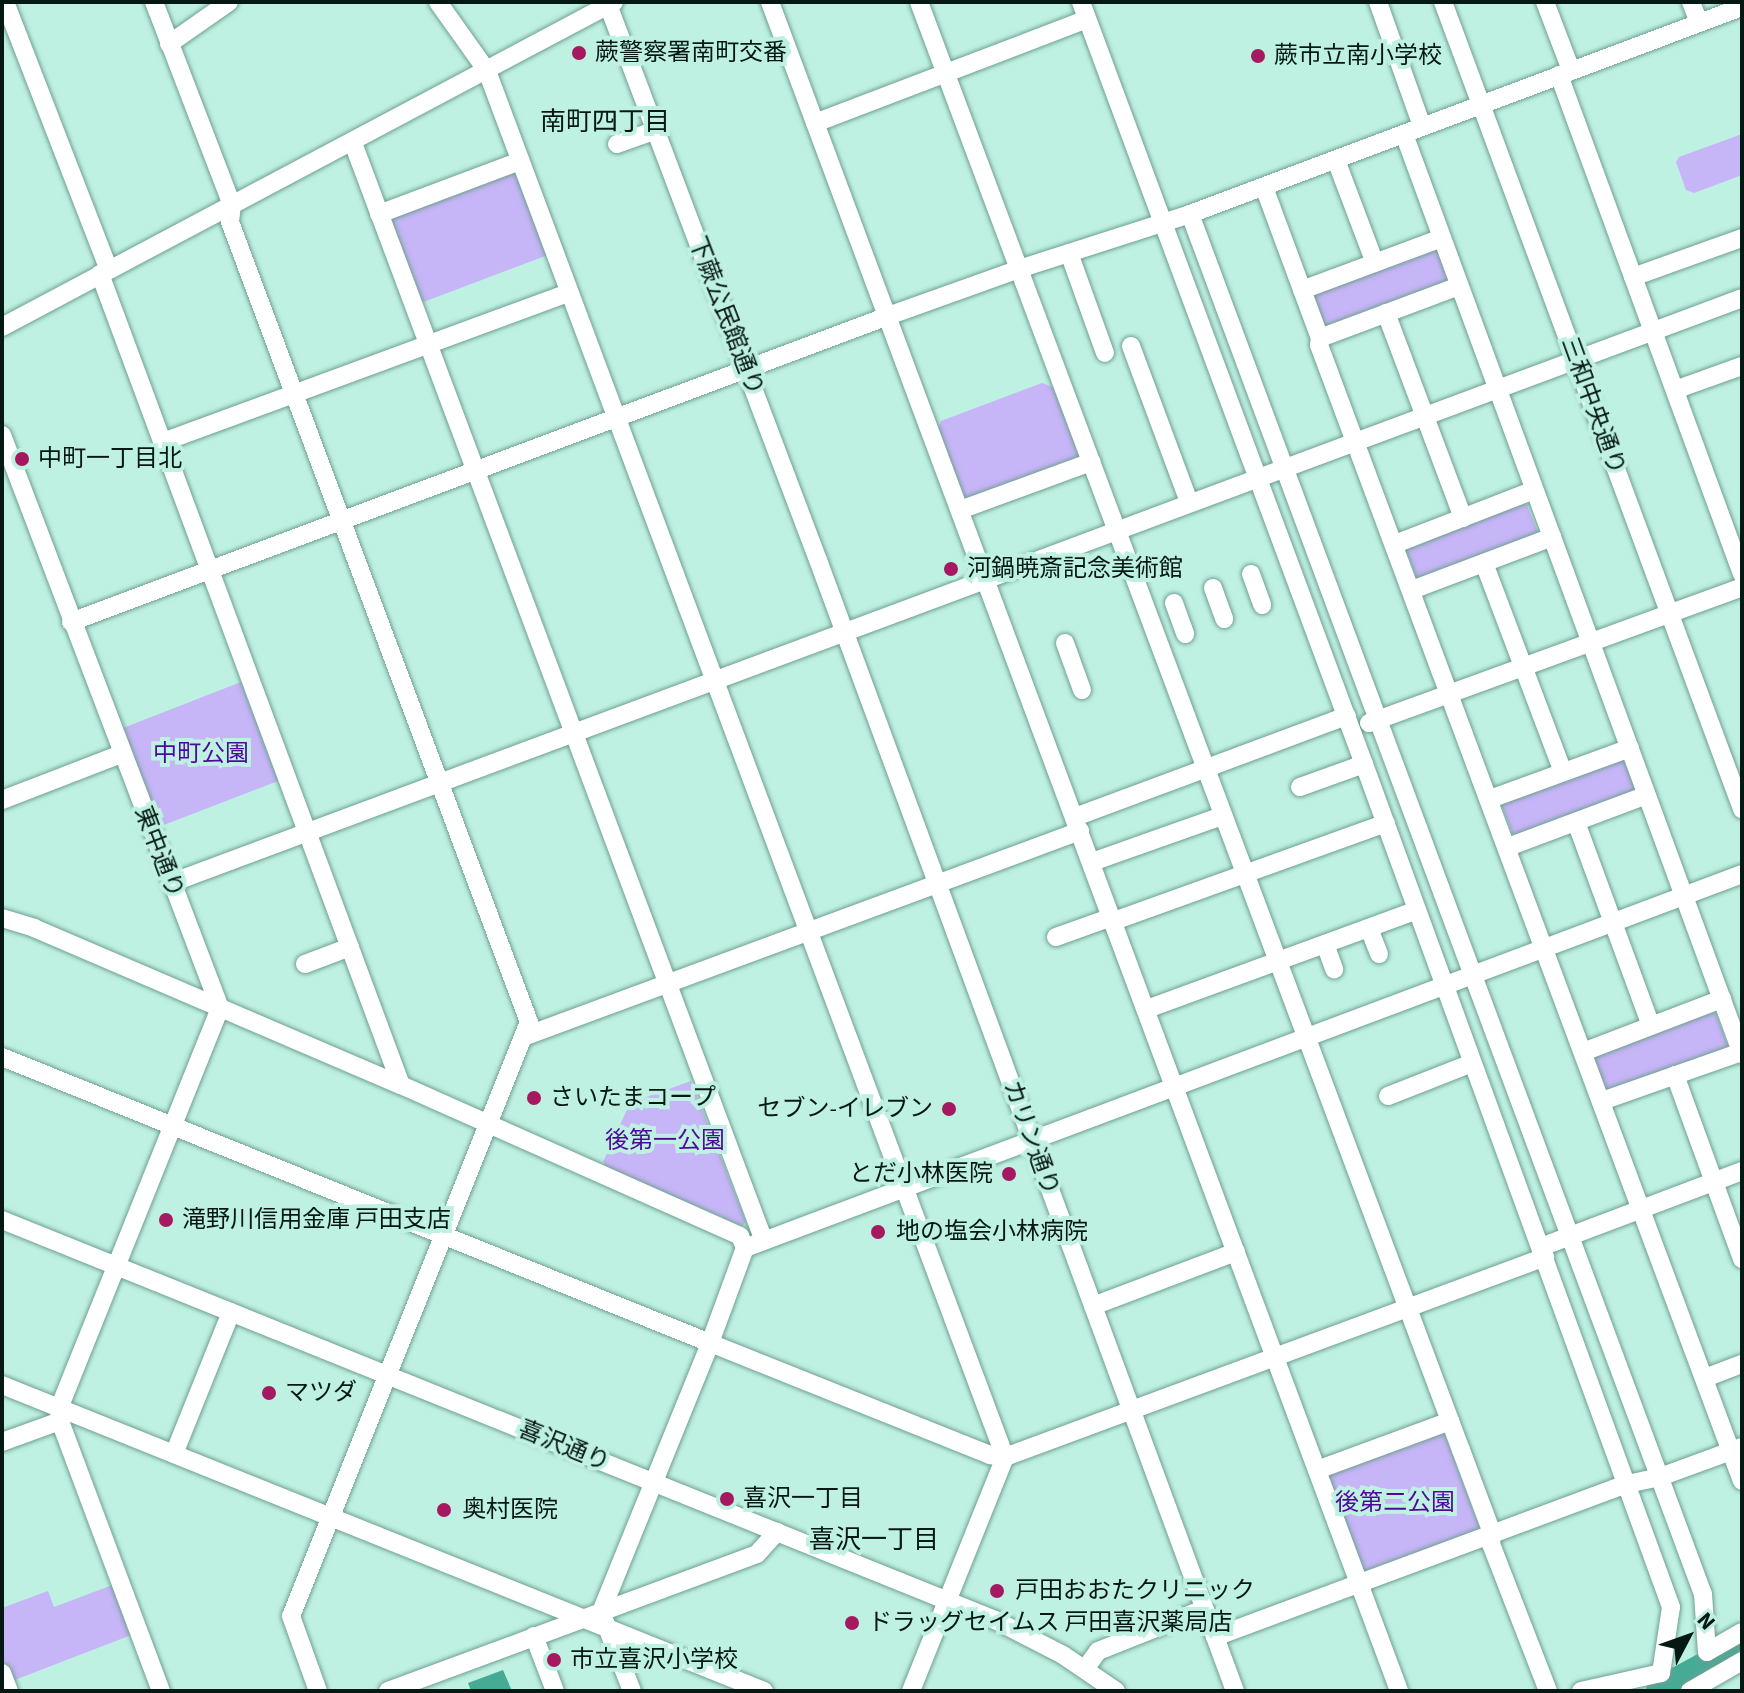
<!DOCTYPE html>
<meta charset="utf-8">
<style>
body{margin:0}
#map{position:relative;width:1744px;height:1693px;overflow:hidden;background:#bff1e3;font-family:"Source Sans 3","Noto Sans JP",sans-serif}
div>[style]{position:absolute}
.green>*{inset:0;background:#c6b5f7}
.water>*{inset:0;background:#46ab95}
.river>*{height:30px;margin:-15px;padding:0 15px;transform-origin:15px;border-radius:15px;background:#46ab95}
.roads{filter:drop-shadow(0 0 2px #6f9f92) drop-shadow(0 0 2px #6f9f92)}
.minor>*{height:18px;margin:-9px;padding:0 9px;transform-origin:9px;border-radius:9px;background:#fff}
.dots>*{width:22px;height:22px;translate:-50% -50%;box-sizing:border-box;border:4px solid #bff1e3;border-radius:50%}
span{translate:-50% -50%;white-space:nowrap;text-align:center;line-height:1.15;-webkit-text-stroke:8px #bff1e3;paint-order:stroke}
.poi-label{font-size:24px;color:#051813}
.left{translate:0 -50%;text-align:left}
.right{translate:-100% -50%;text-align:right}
.street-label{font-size:24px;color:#051813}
.park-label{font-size:24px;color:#4f0899}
.neighbourhood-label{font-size:26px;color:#051813}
.frame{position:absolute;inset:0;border:4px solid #051813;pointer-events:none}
.north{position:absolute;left:1648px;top:1597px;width:80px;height:80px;-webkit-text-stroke:6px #bff1e3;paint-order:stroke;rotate:49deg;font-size:22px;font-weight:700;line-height:32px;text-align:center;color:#051813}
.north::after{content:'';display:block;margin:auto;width:28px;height:36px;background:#051813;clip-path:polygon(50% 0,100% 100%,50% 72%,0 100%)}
</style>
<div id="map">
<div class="green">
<i style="clip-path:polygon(1742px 134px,1742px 175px,1694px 193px,1686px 190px,1676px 162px,1679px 157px)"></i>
<i style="clip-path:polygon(510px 170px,519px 175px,548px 255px,421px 303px,392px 221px,398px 212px)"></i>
<i style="clip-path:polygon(1437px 249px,1449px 283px,1324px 327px,1312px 295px)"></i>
<i style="clip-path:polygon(1042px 383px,1053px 387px,1079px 455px,1075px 461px,971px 499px,964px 497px,938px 429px,941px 421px)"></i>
<i style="clip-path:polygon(1521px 503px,1527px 505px,1539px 535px,1417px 579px,1406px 550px,1408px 545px)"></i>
<i style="clip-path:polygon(241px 682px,278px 781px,161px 826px,123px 728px)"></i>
<i style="clip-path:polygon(1620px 759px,1625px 762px,1636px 790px,1633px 794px,1513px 835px,1502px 806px,1506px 801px)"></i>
<i style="clip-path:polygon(1709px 1012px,1716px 1014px,1728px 1045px,1724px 1051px,1613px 1092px,1605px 1088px,1594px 1058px,1601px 1051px)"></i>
<i style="clip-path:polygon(691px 1081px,746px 1222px,742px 1226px,606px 1167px,603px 1162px,630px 1103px)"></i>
<i style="clip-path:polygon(1443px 1430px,1479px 1526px,1477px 1531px,1362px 1572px,1326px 1474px)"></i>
<i style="clip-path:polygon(115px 1584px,134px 1634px,12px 1681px,2px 1656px,2px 1608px,48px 1591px,54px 1607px)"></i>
</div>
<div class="water">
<i style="clip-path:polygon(503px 1670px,512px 1691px,471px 1691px,468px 1683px)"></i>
</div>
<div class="river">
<i style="left:1661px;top:1691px;width:92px;rotate:-28.5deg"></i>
</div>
<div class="roads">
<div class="minor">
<i style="left:5px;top:2px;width:287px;rotate:68.8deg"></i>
<i style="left:154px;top:2px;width:217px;rotate:69deg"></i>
<i style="left:232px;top:205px;width:17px;rotate:97deg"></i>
<i style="left:230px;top:222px;width:854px;rotate:69.51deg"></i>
<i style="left:529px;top:1022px;width:640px;rotate:111.83deg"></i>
<i style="left:291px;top:1616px;width:80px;rotate:70.2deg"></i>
<i style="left:438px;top:2px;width:85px;rotate:54.6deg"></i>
<i style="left:487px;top:71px;width:1480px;rotate:69.51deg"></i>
<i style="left:1005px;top:1457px;width:252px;rotate:111.9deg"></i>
<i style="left:607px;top:2px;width:597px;rotate:69.29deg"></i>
<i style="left:818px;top:560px;width:1205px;rotate:69.76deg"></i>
<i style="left:770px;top:2px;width:1802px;rotate:69.57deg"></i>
<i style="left:919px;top:2px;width:1546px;rotate:69.48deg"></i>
<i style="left:1461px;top:1450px;width:89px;rotate:69.5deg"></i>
<i style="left:1492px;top:1533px;width:11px;rotate:95deg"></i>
<i style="left:1491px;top:1544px;width:158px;rotate:68.8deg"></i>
<i style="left:1081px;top:2px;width:813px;rotate:69.63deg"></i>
<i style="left:1364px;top:764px;width:897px;rotate:69.99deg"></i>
<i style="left:1671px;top:1607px;width:67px;rotate:98.6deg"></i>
<i style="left:1661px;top:1673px;width:82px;rotate:167.3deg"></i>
<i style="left:1378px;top:2px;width:132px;rotate:70.5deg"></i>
<i style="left:1443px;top:2px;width:861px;rotate:69.67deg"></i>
<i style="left:1545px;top:2px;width:73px;rotate:69.1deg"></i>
<i style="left:1691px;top:2px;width:22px;rotate:69deg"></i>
<i style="left:169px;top:44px;width:73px;rotate:-35deg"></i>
<i style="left:1559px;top:75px;width:531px;rotate:69.86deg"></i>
<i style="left:815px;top:123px;width:291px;rotate:-20.9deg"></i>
<i style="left:1404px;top:134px;width:980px;rotate:69.83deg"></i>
<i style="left:353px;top:143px;width:1172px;rotate:69.48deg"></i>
<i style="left:617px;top:144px;width:41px;rotate:-19.7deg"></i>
<i style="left:1336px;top:160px;width:110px;rotate:69.3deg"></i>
<i style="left:1264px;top:187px;width:161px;rotate:69.7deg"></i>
<i style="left:1320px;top:338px;width:7px;rotate:98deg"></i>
<i style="left:1319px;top:345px;width:1212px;rotate:69.58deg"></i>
<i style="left:379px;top:214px;width:151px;rotate:-20.6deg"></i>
<i style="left:1190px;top:214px;width:1472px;rotate:69.61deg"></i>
<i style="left:1703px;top:1594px;width:58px;rotate:86.1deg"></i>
<i style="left:1707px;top:1652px;width:40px;rotate:-29.7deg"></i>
<i style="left:1069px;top:253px;width:106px;rotate:70.2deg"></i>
<i style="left:100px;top:274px;width:865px;rotate:69.64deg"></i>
<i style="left:1633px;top:277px;width:116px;rotate:-19.7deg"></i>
<i style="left:1302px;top:290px;width:149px;rotate:-20.4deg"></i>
<i style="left:1386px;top:313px;width:219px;rotate:69.4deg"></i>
<i style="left:2px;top:327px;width:693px;rotate:-27.97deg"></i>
<i style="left:1320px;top:338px;width:148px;rotate:-20.5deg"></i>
<i style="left:1131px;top:346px;width:166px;rotate:69.6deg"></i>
<i style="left:1675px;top:390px;width:71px;rotate:-19.7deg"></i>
<i style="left:2px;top:435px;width:613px;rotate:69.17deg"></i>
<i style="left:220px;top:1008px;width:431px;rotate:111.9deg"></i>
<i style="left:59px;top:1408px;width:13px;rotate:86deg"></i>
<i style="left:60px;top:1421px;width:288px;rotate:69.5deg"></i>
<i style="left:163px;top:442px;width:432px;rotate:-20.2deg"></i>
<i style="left:960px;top:510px;width:140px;rotate:-20.1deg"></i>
<i style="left:1395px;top:544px;width:149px;rotate:-21.2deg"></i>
<i style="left:1484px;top:563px;width:223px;rotate:69.3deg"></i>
<i style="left:1251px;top:574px;width:33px;rotate:70deg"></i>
<i style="left:1213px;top:588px;width:33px;rotate:70deg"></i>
<i style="left:1412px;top:590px;width:150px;rotate:-20.7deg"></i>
<i style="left:1174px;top:603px;width:33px;rotate:70deg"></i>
<i style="left:71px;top:622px;width:872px;rotate:-20.53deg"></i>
<i style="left:888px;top:316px;width:139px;rotate:-19.7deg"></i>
<i style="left:1019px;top:269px;width:180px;rotate:-17.8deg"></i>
<i style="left:1190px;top:214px;width:590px;rotate:-20.56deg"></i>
<i style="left:1065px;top:643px;width:50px;rotate:70.1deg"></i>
<i style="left:1369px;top:723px;width:397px;rotate:-20deg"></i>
<i style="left:1300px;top:787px;width:68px;rotate:-19.8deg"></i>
<i style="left:1490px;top:799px;width:149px;rotate:-20deg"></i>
<i style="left:2px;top:800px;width:128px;rotate:-21.1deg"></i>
<i style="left:1075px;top:817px;width:290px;rotate:-20.4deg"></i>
<i style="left:1576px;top:822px;width:217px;rotate:69.8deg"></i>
<i style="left:1508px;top:847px;width:148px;rotate:-20.5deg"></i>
<i style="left:1092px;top:862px;width:138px;rotate:-19.5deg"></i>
<i style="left:171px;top:883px;width:1676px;rotate:-20.42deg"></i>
<i style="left:2px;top:918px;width:34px;rotate:17deg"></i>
<i style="left:34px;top:928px;width:399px;rotate:23.2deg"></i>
<i style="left:401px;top:1085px;width:371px;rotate:24deg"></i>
<i style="left:740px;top:1236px;width:13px;rotate:67deg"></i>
<i style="left:1114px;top:921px;width:289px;rotate:-19.8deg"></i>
<i style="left:1369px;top:928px;width:28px;rotate:69deg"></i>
<i style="left:1056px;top:937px;width:59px;rotate:-19.7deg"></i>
<i style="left:1325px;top:944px;width:27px;rotate:70deg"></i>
<i style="left:305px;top:964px;width:48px;rotate:-20.7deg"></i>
<i style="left:1147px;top:1009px;width:285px;rotate:-20.1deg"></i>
<i style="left:523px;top:1037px;width:594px;rotate:-20.3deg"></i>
<i style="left:1583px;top:1052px;width:149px;rotate:-20.9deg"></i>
<i style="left:2px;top:1057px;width:764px;rotate:22deg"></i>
<i style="left:710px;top:1343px;width:302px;rotate:21.8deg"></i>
<i style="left:990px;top:1455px;width:15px;rotate:8deg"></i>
<i style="left:1005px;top:1457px;width:576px;rotate:-20.32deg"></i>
<i style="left:1675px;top:1075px;width:196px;rotate:70deg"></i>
<i style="left:1388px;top:1096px;width:90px;rotate:-21.4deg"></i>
<i style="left:1602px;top:1101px;width:147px;rotate:-19.4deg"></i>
<i style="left:2px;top:1220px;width:1071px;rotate:21.94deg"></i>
<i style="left:995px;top:1620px;width:76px;rotate:27.2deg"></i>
<i style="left:1063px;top:1655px;width:64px;rotate:34.2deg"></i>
<i style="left:1541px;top:1247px;width:215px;rotate:-20.7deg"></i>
<i style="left:1093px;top:1306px;width:153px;rotate:-20.7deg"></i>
<i style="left:1705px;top:1378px;width:40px;rotate:-21deg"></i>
<i style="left:2px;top:1385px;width:821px;rotate:21.88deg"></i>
<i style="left:2px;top:1442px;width:62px;rotate:-19.9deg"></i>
<i style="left:174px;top:1454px;width:153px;rotate:-68.1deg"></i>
<i style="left:1317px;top:1470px;width:142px;rotate:-20.2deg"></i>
<i style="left:534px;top:1636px;width:59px;rotate:69.1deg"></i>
<i style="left:1215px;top:1637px;width:439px;rotate:-20.4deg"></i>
<i style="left:1627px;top:1484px;width:34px;rotate:-12deg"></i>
<i style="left:1660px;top:1477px;width:87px;rotate:-20.1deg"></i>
<i style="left:1085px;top:1669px;width:22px;rotate:-54deg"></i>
<i style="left:1098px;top:1651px;width:114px;rotate:-21.6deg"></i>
<i style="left:2px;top:1673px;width:19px;rotate:69deg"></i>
<i style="left:388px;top:1691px;width:227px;rotate:-20.3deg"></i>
<i style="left:601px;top:1612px;width:290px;rotate:-67.9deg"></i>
<i style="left:710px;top:1343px;width:101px;rotate:-69.8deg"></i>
<i style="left:745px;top:1248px;width:1065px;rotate:-20.56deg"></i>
<i style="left:632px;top:1691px;width:85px;rotate:-111.4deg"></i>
<i style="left:601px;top:1612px;width:166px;rotate:-20.4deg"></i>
<i style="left:757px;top:1554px;width:30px;rotate:-48deg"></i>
<i style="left:1690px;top:1691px;width:60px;rotate:-30deg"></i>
</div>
</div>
<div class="dots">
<i style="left:579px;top:53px;background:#a41960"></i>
<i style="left:1258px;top:56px;background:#a41960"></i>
<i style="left:22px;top:459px;background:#a41960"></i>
<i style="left:951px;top:569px;background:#a41960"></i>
<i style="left:534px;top:1098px;background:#a41960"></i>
<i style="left:949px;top:1109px;background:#a41960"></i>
<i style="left:1009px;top:1174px;background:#a41960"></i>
<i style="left:166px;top:1220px;background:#a41960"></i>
<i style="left:878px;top:1232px;background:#a41960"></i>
<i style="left:269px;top:1393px;background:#a41960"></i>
<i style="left:727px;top:1499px;background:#a41960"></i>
<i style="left:444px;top:1510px;background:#a41960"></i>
<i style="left:997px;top:1591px;background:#a41960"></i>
<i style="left:852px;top:1623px;background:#a41960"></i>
<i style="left:554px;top:1660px;background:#a41960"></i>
</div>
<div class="poi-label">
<span class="left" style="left:595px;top:53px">蕨警察署南町交番</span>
<span class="left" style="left:1274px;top:56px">蕨市立南小学校</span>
<span class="left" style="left:38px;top:459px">中町一丁目北</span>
<span class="left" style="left:967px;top:569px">河鍋暁斎記念美術館</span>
<span class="left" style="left:550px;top:1098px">さいたまコープ</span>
<span class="right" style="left:933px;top:1109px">セブン-イレブン</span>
<span class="right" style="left:993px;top:1174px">とだ小林医院</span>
<span class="left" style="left:182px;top:1220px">滝野川信用金庫 戸田支店</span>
<span class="left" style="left:896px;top:1232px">地の塩会小林病院</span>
<span class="left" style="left:285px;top:1393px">マツダ</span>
<span class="left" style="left:743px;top:1499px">喜沢一丁目</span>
<span class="left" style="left:462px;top:1510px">奥村医院</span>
<span class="left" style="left:1015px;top:1591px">戸田おおたクリニック</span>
<span class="left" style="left:868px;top:1623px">ドラッグセイムス 戸田喜沢薬局店</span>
<span class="left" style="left:570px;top:1660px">市立喜沢小学校</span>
</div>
<div class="street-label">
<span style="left:726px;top:316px;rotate:69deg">下蕨公民館通り</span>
<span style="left:1593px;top:406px;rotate:70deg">三和中央通り</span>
<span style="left:159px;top:852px;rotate:69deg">東中通り</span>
<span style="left:1031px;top:1138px;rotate:70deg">カリン通り</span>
<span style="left:564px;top:1446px;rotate:22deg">喜沢通り</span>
</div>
<div class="park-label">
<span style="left:201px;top:754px">中町公園</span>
<span style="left:665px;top:1141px">後第一公園</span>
<span style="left:1395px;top:1503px">後第二公園</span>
</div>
<div class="neighbourhood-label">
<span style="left:605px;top:122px">南町四丁目</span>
<span style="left:874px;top:1540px">喜沢一丁目</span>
</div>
<div class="frame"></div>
<div class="north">N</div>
</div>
